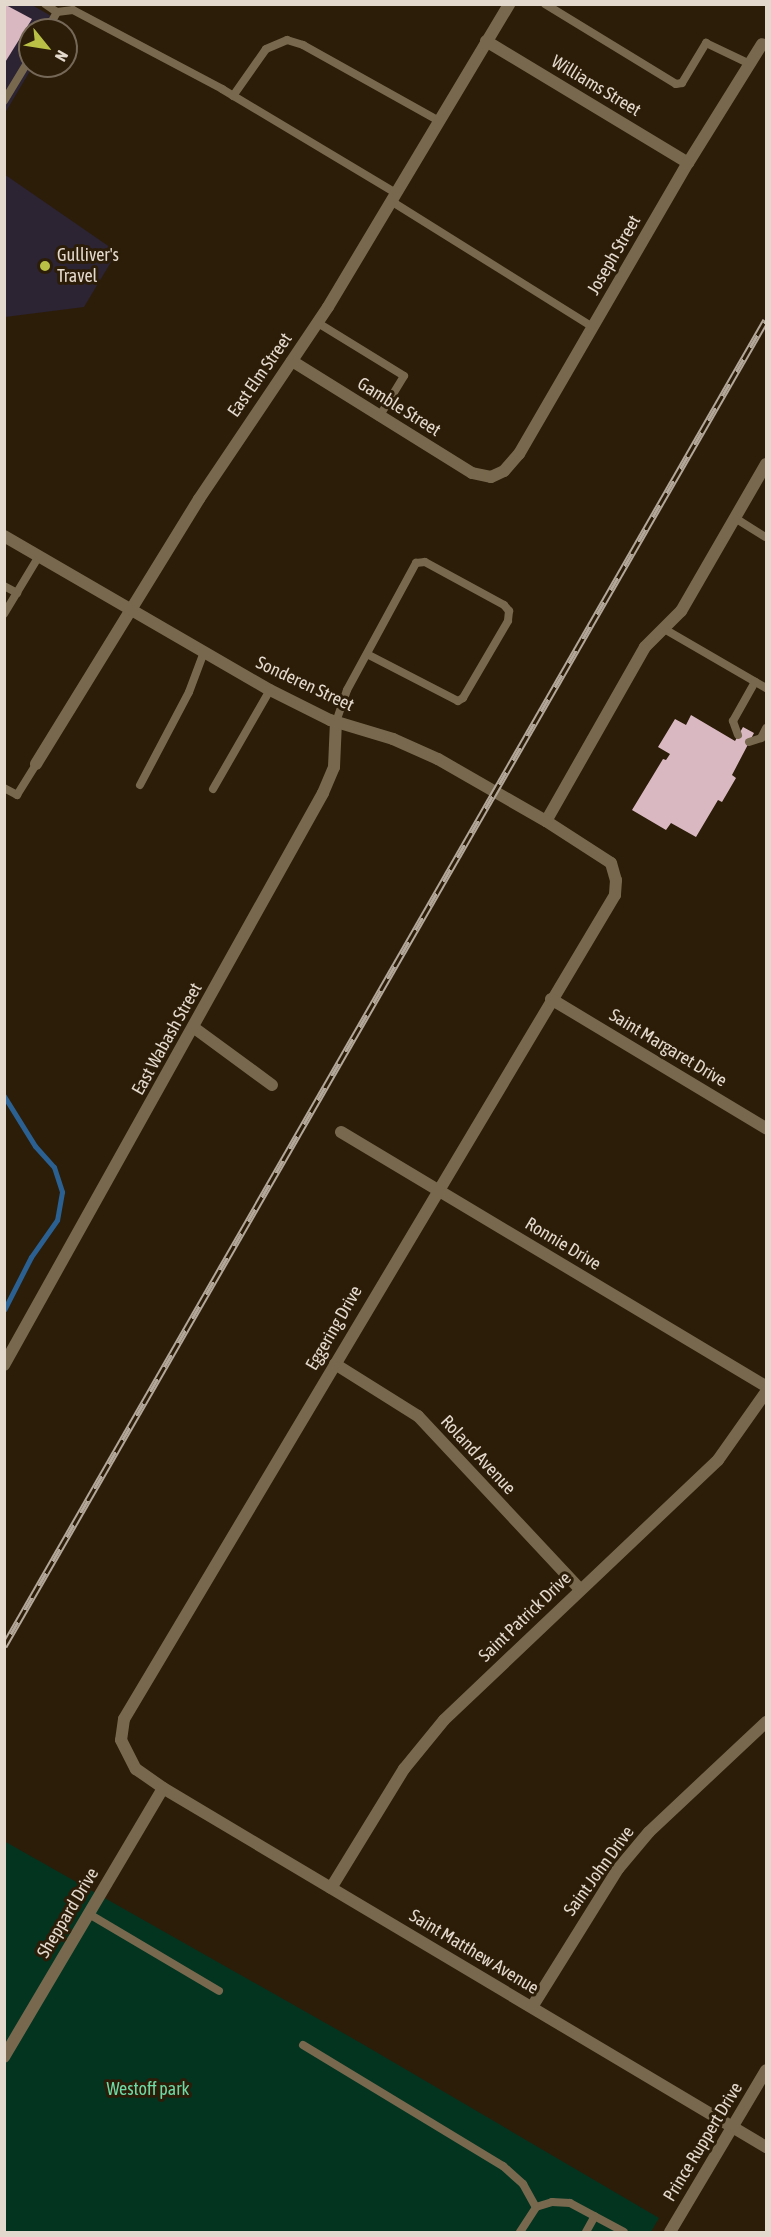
<!DOCTYPE html>
<style>
body{margin:0}
#map{position:relative;width:771px;height:2237px;overflow:hidden;background:#2c1d09;font-family:"Asap Condensed",sans-serif}
div>[style]{position:absolute}
.commercial>*{inset:0;background:#2c2333}
.green>*{inset:0;background:#033420}
.stream>*{height:5px;margin:-2.5px;padding:0 2.5px;transform-origin:2.5px;border-radius:2.5px;background:#2b6192}
.building>*{inset:0;background:#dab8c2}
.service>*{height:8px;margin:-4px;padding:0 4px;transform-origin:4px;border-radius:4px;background:#78694e}
.minor>*{height:12px;margin:-6px;padding:0 6px;transform-origin:6px;border-radius:6px;background:#78694e}
.tertiary>*{height:12px;margin:-6px;padding:0 6px;transform-origin:6px;border-radius:6px;background:#78694e}
.rail>*{height:7px;margin-top:-3.5px;transform-origin:0;background:repeating-linear-gradient(90deg,#2c1d09 0 14px,#b3a799 0 28px);box-sizing:border-box;border-block:2px solid #b3a799}
.dots>*{width:16px;height:16px;translate:-50% -50%;box-sizing:border-box;border:3px solid #2c1d09;border-radius:50%}
span{translate:-50% -50%;white-space:nowrap;text-align:center;line-height:1.15;-webkit-text-stroke:6px #2c1d09;paint-order:stroke}
.street-label{font-size:18px;color:#e4d9cd}
.poi-label{font-size:18px;color:#e4d9cd}
.left{translate:0 -50%;text-align:left}
.park-label{font-size:18px;color:#6ddba6}
.frame{position:absolute;inset:0;border:6px solid #e4d9cd;pointer-events:none}
.north{position:absolute;left:18px;top:18px;width:60px;height:60px;box-sizing:border-box;background:#2c1d09;border:2px solid #766857;border-radius:50%;rotate:120deg;font-size:16px;font-weight:700;line-height:24px;text-align:center;color:#e4d9cd}
.north::after{content:'';display:block;margin:auto;width:21px;height:27px;background:#bac045;clip-path:polygon(50% 0,100% 100%,50% 72%,0 100%)}
</style>
<div id="map">
<div class="commercial">
<i style="clip-path:polygon(5px 5px,32px 5px,60px 21px,55px 30px,30px 30px,33px 66px,5px 113px)"></i>
<i style="clip-path:polygon(4px 174px,117px 252px,84px 307px,5px 317px)"></i>
</div>
<div class="green">
<i style="clip-path:polygon(4px 1841px,359px 2042px,659px 2218px,651px 2232px,5px 2232px)"></i>
</div>
<div class="stream">
<i style="left:4px;top:1096px;width:59px;rotate:58.2deg"></i>
<i style="left:35px;top:1146px;width:28px;rotate:48deg"></i>
<i style="left:54px;top:1167px;width:26px;rotate:72deg"></i>
<i style="left:62px;top:1192px;width:28px;rotate:100deg"></i>
<i style="left:57px;top:1220px;width:45px;rotate:125.1deg"></i>
<i style="left:31px;top:1257px;width:59px;rotate:117deg"></i>
</div>
<div class="building">
<i style="clip-path:polygon(4px 4px,32px 19px,4px 64px)"></i>
<i style="clip-path:polygon(691px 715px,735px 741px,743px 727px,754px 733px,732px 775px,736px 778px,722px 802px,718px 800px,696px 837px,671px 823px,666px 830px,632px 810px,663px 759px,666px 760px,670px 754px,658px 747px,675px 719px,686px 725px)"></i>
</div>
<div class="service">
<i style="left:45px;top:4px;width:14px;rotate:34deg"></i>
<i style="left:57px;top:12px;width:21px;rotate:119deg"></i>
<i style="left:545px;top:4px;width:153px;rotate:31.4deg"></i>
<i style="left:676px;top:84px;width:6px;rotate:-9deg"></i>
<i style="left:682px;top:83px;width:47px;rotate:-59deg"></i>
<i style="left:706px;top:43px;width:49px;rotate:25.5deg"></i>
<i style="left:57px;top:12px;width:16px;rotate:-7deg"></i>
<i style="left:73px;top:10px;width:169px;rotate:27.9deg"></i>
<i style="left:222px;top:89px;width:203px;rotate:30.9deg"></i>
<i style="left:233px;top:96px;width:57px;rotate:-54.9deg"></i>
<i style="left:266px;top:49px;width:23px;rotate:-23deg"></i>
<i style="left:287px;top:40px;width:17px;rotate:17deg"></i>
<i style="left:303px;top:45px;width:156px;rotate:29.2deg"></i>
<i style="left:4px;top:101px;width:50px;rotate:-58.8deg"></i>
<i style="left:391px;top:201px;width:238px;rotate:32deg"></i>
<i style="left:318px;top:323px;width:101px;rotate:31.6deg"></i>
<i style="left:404px;top:376px;width:48px;rotate:121.4deg"></i>
<i style="left:735px;top:518px;width:36px;rotate:32deg"></i>
<i style="left:4px;top:586px;width:15px;rotate:28deg"></i>
<i style="left:4px;top:614px;width:68px;rotate:-58.9deg"></i>
<i style="left:666px;top:630px;width:116px;rotate:30.1deg"></i>
<i style="left:336px;top:722px;width:34px;rotate:-71deg"></i>
<i style="left:347px;top:690px;width:145px;rotate:-61.5deg"></i>
<i style="left:416px;top:563px;width:9px;rotate:-6deg"></i>
<i style="left:425px;top:562px;width:90px;rotate:28.6deg"></i>
<i style="left:504px;top:605px;width:8px;rotate:50deg"></i>
<i style="left:509px;top:611px;width:10px;rotate:96deg"></i>
<i style="left:508px;top:621px;width:89px;rotate:120.3deg"></i>
<i style="left:463px;top:698px;width:6px;rotate:149deg"></i>
<i style="left:458px;top:701px;width:102px;rotate:-152.7deg"></i>
<i style="left:738px;top:735px;width:15px;rotate:-110deg"></i>
<i style="left:733px;top:721px;width:45px;rotate:-60.6deg"></i>
<i style="left:749px;top:742px;width:13px;rotate:-18deg"></i>
<i style="left:761px;top:738px;width:11px;rotate:-63deg"></i>
<i style="left:140px;top:785px;width:105px;rotate:-62.2deg"></i>
<i style="left:189px;top:692px;width:43px;rotate:-69.4deg"></i>
<i style="left:4px;top:788px;width:15px;rotate:28deg"></i>
<i style="left:17px;top:795px;width:36px;rotate:-58deg"></i>
<i style="left:213px;top:789px;width:114px;rotate:-60.1deg"></i>
<i style="left:89px;top:1914px;width:151px;rotate:30.6deg"></i>
<i style="left:303px;top:2045px;width:234px;rotate:31.2deg"></i>
<i style="left:503px;top:2166px;width:27px;rotate:42deg"></i>
<i style="left:523px;top:2184px;width:26px;rotate:61deg"></i>
<i style="left:520px;top:2232px;width:30px;rotate:-57deg"></i>
<i style="left:536px;top:2207px;width:17px;rotate:-17deg"></i>
<i style="left:552px;top:2202px;width:18px;rotate:3deg"></i>
<i style="left:570px;top:2203px;width:61px;rotate:28.2deg"></i>
<i style="left:586px;top:2232px;width:18px;rotate:-61deg"></i>
</div>
<div class="minor">
<i style="left:486px;top:41px;width:236px;rotate:31.1deg"></i>
<i style="left:292px;top:361px;width:212px;rotate:31.9deg"></i>
<i style="left:472px;top:473px;width:19px;rotate:12deg"></i>
<i style="left:491px;top:477px;width:14px;rotate:-25deg"></i>
<i style="left:504px;top:471px;width:23px;rotate:-49deg"></i>
<i style="left:519px;top:454px;width:337px;rotate:-59.9deg"></i>
<i style="left:688px;top:163px;width:140px;rotate:-58.1deg"></i>
<i style="left:766px;top:464px;width:170px;rotate:120deg"></i>
<i style="left:681px;top:611px;width:51px;rotate:135deg"></i>
<i style="left:645px;top:647px;width:200px;rotate:119.6deg"></i>
<i style="left:546px;top:821px;width:77px;rotate:32.9deg"></i>
<i style="left:611px;top:863px;width:18px;rotate:74deg"></i>
<i style="left:616px;top:880px;width:15px;rotate:94deg"></i>
<i style="left:615px;top:895px;width:959px;rotate:120.79deg"></i>
<i style="left:124px;top:1719px;width:21px;rotate:98deg"></i>
<i style="left:121px;top:1740px;width:33px;rotate:63deg"></i>
<i style="left:136px;top:1769px;width:33px;rotate:35deg"></i>
<i style="left:163px;top:1788px;width:702px;rotate:30.77deg"></i>
<i style="left:36px;top:764px;width:311px;rotate:-58.4deg"></i>
<i style="left:199px;top:499px;width:231px;rotate:-56.1deg"></i>
<i style="left:328px;top:307px;width:353px;rotate:-59.1deg"></i>
<i style="left:551px;top:999px;width:251px;rotate:31deg"></i>
<i style="left:193px;top:1027px;width:98px;rotate:36.3deg"></i>
<i style="left:341px;top:1132px;width:495px;rotate:30.9deg"></i>
<i style="left:335px;top:1364px;width:98px;rotate:32.1deg"></i>
<i style="left:418px;top:1416px;width:237px;rotate:46.9deg"></i>
<i style="left:4px;top:1365px;width:655px;rotate:-60.85deg"></i>
<i style="left:323px;top:793px;width:28px;rotate:-67deg"></i>
<i style="left:334px;top:767px;width:45px;rotate:-87.5deg"></i>
<i style="left:331px;top:1888px;width:140px;rotate:-58.5deg"></i>
<i style="left:404px;top:1769px;width:63px;rotate:-50.8deg"></i>
<i style="left:444px;top:1720px;width:378px;rotate:-43.5deg"></i>
<i style="left:718px;top:1460px;width:83px;rotate:-54.8deg"></i>
<i style="left:532px;top:2007px;width:163px;rotate:-58.1deg"></i>
<i style="left:618px;top:1869px;width:48px;rotate:-50deg"></i>
<i style="left:649px;top:1832px;width:161px;rotate:-43.2deg"></i>
<i style="left:4px;top:2057px;width:312px;rotate:-59.4deg"></i>
<i style="left:670px;top:2232px;width:188px;rotate:-59.3deg"></i>
</div>
<div class="tertiary">
<i style="left:4px;top:536px;width:307px;rotate:30.1deg"></i>
<i style="left:270px;top:690px;width:67px;rotate:26.6deg"></i>
<i style="left:330px;top:720px;width:66px;rotate:16.8deg"></i>
<i style="left:393px;top:739px;width:49px;rotate:24deg"></i>
<i style="left:438px;top:759px;width:125px;rotate:29.9deg"></i>
</div>
<div class="rail">
<i style="left:4px;top:1646px;width:1529px;rotate:-60.12deg"></i>
</div>
<div class="dots">
<i style="left:45px;top:266px;background:#bac045"></i>
</div>
<div class="street-label">
<span style="left:596px;top:86px;rotate:31deg">Williams Street</span>
<span style="left:614px;top:255px;rotate:-60deg">Joseph Street</span>
<span style="left:260px;top:375px;rotate:-55deg">East Elm Street</span>
<span style="left:399px;top:407px;rotate:32deg">Gamble Street</span>
<span style="left:305px;top:684px;rotate:25deg">Sonderen Street</span>
<span style="left:167px;top:1039px;rotate:-61deg">East Wabash Street</span>
<span style="left:668px;top:1048px;rotate:31deg">Saint Margaret Drive</span>
<span style="left:563px;top:1244px;rotate:31deg">Ronnie Drive</span>
<span style="left:334px;top:1328px;rotate:-60deg">Eggering Drive</span>
<span style="left:478px;top:1455px;rotate:47deg">Roland Avenue</span>
<span style="left:525px;top:1617px;rotate:-44deg">Saint Patrick Drive</span>
<span style="left:599px;top:1871px;rotate:-54deg">Saint John Drive</span>
<span style="left:68px;top:1913px;rotate:-59deg">Sheppard Drive</span>
<span style="left:474px;top:1952px;rotate:31deg">Saint Matthew Avenue</span>
<span style="left:703px;top:2142px;rotate:-59deg">Prince Ruppert Drive</span>
</div>
<div class="poi-label">
<span class="left" style="left:57px;top:266px">Gulliver's<br>Travel</span>
</div>
<div class="park-label">
<span style="left:148px;top:2089px">Westoff park</span>
</div>
<div class="frame"></div>
<div class="north">N</div>
</div>
